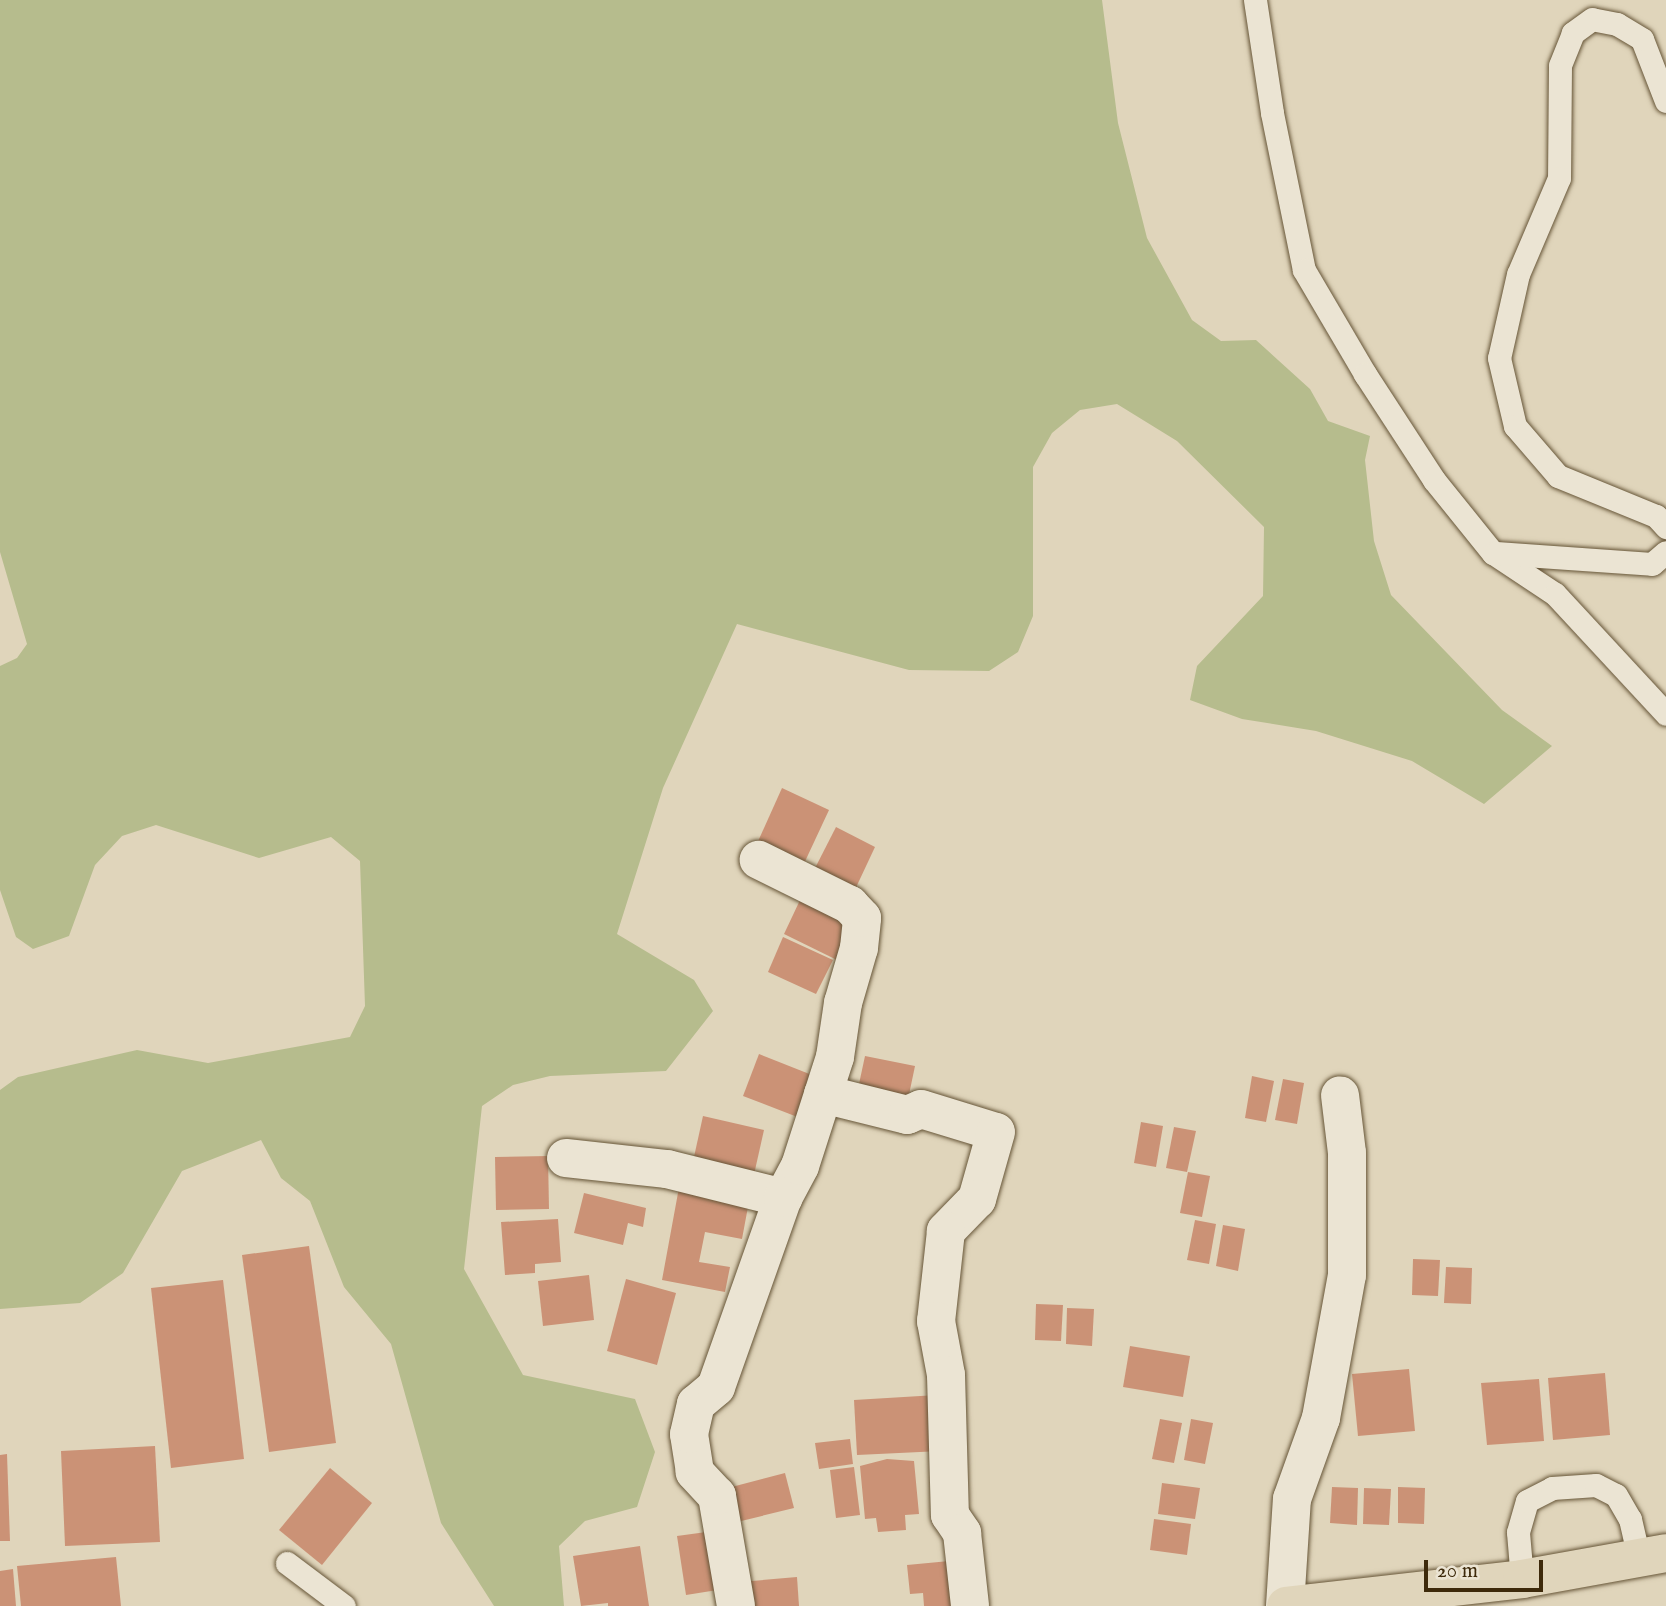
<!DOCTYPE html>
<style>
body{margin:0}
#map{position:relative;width:1666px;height:1606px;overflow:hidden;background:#e0d5bb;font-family:"IM FELL English",serif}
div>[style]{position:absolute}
.green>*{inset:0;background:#b6bc8d}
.building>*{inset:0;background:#cb9276}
.roads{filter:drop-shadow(0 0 2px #665537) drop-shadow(0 0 2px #665537)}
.lane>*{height:23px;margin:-11.5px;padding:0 11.5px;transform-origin:11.5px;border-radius:11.5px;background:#ebe4d3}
.street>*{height:38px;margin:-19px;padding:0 19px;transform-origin:19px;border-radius:19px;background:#ebe4d3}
.highway>*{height:38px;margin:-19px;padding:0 19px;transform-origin:19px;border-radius:19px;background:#e0d5bb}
span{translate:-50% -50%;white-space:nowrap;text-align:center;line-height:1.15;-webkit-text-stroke:5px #ebe4d3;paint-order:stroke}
.scale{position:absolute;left:1424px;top:1560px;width:119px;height:32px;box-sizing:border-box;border:4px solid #3e2a0b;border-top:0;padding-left:9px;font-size:21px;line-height:24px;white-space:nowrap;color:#3e2a0b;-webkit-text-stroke:5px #ebe4d3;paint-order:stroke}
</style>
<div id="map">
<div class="green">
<i style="clip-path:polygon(0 0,1102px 0,1118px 123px,1147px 238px,1192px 320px,1221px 341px,1256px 340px,1310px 389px,1328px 421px,1370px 436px,1365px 460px,1374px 541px,1391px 595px,1502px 710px,1552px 746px,1484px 804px,1412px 761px,1316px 731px,1242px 719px,1190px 700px,1197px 666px,1263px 596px,1264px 527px,1177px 441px,1117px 404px,1080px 410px,1052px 433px,1033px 467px,1033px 616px,1018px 652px,989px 671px,909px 670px,737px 624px,663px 788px,617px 934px,694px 980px,713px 1011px,666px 1071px,550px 1076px,513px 1085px,482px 1106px,464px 1269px,523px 1375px,635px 1399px,655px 1452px,637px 1507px,585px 1521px,559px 1546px,564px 1606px,494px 1606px,441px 1523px,391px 1344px,344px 1287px,310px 1201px,281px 1178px,261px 1140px,182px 1171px,123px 1273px,80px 1303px,0 1309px,0 1090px,18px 1077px,137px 1050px,208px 1063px,350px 1037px,365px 1006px,360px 861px,331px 837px,259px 858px,156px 825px,122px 836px,95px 865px,69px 936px,33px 949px,16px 937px,0 890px,0 666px,17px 658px,27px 644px,0 552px)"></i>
</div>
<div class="building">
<i style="clip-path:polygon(782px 788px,829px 810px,801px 870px,755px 848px)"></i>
<i style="clip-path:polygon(836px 827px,875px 847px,852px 896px,811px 876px)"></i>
<i style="clip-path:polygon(801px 898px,854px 923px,837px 960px,784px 934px)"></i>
<i style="clip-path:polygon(783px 937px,833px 960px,816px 994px,768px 972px)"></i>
<i style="clip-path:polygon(759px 1054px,817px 1077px,800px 1118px,743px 1096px)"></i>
<i style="clip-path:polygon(865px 1056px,915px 1066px,906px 1109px,856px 1098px)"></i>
<i style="clip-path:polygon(1252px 1076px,1274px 1081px,1266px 1122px,1245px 1118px)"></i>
<i style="clip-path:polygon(1283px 1079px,1304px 1083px,1297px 1124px,1275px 1120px)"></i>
<i style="clip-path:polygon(703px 1116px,764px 1130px,753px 1179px,692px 1166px)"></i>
<i style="clip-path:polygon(1141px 1122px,1163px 1126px,1156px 1167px,1134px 1163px)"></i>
<i style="clip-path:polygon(1174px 1127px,1196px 1131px,1187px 1172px,1166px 1168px)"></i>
<i style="clip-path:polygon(548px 1156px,549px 1209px,496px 1210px,495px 1157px)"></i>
<i style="clip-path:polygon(1188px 1172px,1210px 1176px,1202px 1217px,1180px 1213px)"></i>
<i style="clip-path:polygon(680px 1182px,750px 1196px,742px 1239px,705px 1232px,699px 1262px,730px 1267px,725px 1292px,662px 1280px)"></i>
<i style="clip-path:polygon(584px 1193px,646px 1208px,643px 1227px,628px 1223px,623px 1245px,574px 1233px)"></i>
<i style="clip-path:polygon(558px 1219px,561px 1262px,535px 1264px,535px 1273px,505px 1275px,501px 1222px)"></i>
<i style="clip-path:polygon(1195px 1220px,1216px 1224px,1209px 1264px,1187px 1260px)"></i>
<i style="clip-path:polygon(1223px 1225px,1245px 1229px,1238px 1271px,1216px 1266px)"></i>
<i style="clip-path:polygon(309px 1246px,336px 1443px,269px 1452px,242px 1255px)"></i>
<i style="clip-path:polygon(1413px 1259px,1440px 1260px,1438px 1296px,1412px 1295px)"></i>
<i style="clip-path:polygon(1446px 1267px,1472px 1268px,1471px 1304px,1444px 1303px)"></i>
<i style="clip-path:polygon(589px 1275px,594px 1320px,543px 1326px,538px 1281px)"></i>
<i style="clip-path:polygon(626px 1279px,676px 1293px,657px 1365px,607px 1351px)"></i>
<i style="clip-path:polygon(223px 1280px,244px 1459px,171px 1468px,151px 1288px)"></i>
<i style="clip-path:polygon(1036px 1304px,1063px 1305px,1061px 1341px,1035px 1340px)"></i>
<i style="clip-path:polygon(1067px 1308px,1094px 1309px,1092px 1346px,1066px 1344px)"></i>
<i style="clip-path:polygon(1130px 1346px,1190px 1356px,1183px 1397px,1123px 1387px)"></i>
<i style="clip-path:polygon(1409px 1369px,1415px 1431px,1358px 1436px,1352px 1374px)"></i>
<i style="clip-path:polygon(1605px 1373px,1610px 1435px,1553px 1440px,1548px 1378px)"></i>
<i style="clip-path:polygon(1539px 1379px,1544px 1441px,1487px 1445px,1481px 1383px)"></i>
<i style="clip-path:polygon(937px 1395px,941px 1451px,857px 1455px,854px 1400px)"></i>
<i style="clip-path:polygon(1160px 1419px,1182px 1423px,1174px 1463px,1152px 1459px)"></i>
<i style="clip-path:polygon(1191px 1419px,1213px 1423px,1205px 1464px,1184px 1460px)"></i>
<i style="clip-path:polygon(850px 1439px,853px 1464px,819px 1469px,815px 1443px)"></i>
<i style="clip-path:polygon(155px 1446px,160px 1542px,65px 1546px,61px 1451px)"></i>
<i style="clip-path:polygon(7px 1454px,10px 1541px,0 1541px,0 1455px)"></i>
<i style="clip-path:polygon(887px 1459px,914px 1461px,919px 1514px,905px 1515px,906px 1530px,878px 1532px,876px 1518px,865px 1519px,860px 1466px)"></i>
<i style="clip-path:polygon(854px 1467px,860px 1515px,836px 1518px,830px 1470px)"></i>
<i style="clip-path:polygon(330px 1468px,372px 1503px,322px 1565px,279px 1530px)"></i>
<i style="clip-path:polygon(785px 1473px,794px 1508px,733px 1523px,724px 1489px)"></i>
<i style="clip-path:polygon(1162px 1483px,1200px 1488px,1195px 1519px,1158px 1514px)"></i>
<i style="clip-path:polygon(1332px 1487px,1358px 1488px,1357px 1525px,1330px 1523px)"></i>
<i style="clip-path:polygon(1398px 1487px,1425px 1488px,1424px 1524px,1398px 1523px)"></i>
<i style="clip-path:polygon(1364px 1488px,1391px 1489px,1389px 1525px,1363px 1524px)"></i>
<i style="clip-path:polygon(1154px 1519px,1191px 1524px,1187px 1555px,1150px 1550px)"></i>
<i style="clip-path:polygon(721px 1530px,730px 1588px,686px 1595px,677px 1536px)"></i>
<i style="clip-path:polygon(640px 1546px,649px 1606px,608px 1606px,608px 1603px,581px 1606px,573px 1556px)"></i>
<i style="clip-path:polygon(116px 1557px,121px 1606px,21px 1606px,17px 1566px)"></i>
<i style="clip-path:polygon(960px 1560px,951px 1606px,924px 1606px,923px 1593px,910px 1594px,907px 1565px)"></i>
<i style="clip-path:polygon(13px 1569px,16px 1606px,0 1606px,0 1571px)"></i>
<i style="clip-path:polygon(797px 1577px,799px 1606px,742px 1606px,740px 1582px)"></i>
</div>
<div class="roads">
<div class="lane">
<i style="left:1255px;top:0;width:114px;rotate:81.4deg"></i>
<i style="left:1272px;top:113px;width:160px;rotate:78.5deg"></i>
<i style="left:1304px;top:270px;width:121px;rotate:59.6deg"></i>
<i style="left:1365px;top:374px;width:126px;rotate:56.9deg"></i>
<i style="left:1434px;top:480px;width:94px;rotate:51.1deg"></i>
<i style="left:1493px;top:553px;width:74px;rotate:33.5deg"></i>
<i style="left:1555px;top:594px;width:163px;rotate:47.2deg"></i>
<i style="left:1666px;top:101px;width:66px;rotate:-111.2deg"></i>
<i style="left:1642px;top:39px;width:29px;rotate:-149deg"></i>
<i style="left:1617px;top:24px;width:25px;rotate:-169deg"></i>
<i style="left:1592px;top:19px;width:24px;rotate:144deg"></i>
<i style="left:1573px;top:33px;width:35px;rotate:112deg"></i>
<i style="left:1560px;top:66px;width:112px;rotate:90.5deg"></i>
<i style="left:1559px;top:178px;width:104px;rotate:113.1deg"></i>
<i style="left:1518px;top:274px;width:86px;rotate:102.7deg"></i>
<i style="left:1499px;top:358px;width:70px;rotate:76.8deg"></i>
<i style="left:1515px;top:426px;width:66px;rotate:49.3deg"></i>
<i style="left:1558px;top:476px;width:106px;rotate:22.2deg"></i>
<i style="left:1656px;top:516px;width:15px;rotate:48deg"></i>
<i style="left:1496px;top:553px;width:156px;rotate:4deg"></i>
<i style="left:1652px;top:564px;width:18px;rotate:-41deg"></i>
<i style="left:287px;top:1563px;width:71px;rotate:37deg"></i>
<i style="left:1522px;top:1579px;width:47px;rotate:-94.9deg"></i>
<i style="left:1518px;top:1532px;width:32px;rotate:-74deg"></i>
<i style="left:1527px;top:1501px;width:28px;rotate:-27deg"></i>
<i style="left:1552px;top:1488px;width:44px;rotate:-3.9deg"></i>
<i style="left:1596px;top:1485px;width:22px;rotate:27deg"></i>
<i style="left:1616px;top:1495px;width:28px;rotate:60deg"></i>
<i style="left:1630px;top:1519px;width:39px;rotate:77deg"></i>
</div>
<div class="street">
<i style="left:823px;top:1094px;width:87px;rotate:14deg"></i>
<i style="left:907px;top:1115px;width:15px;rotate:-23deg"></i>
<i style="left:921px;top:1109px;width:78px;rotate:17deg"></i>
<i style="left:996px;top:1132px;width:70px;rotate:105.8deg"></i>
<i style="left:977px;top:1199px;width:45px;rotate:134.1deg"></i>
<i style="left:946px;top:1231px;width:91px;rotate:96.3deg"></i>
<i style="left:936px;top:1321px;width:55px;rotate:79.5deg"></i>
<i style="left:946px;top:1375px;width:140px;rotate:88.4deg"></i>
<i style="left:950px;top:1515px;width:22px;rotate:56deg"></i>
<i style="left:962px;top:1533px;width:73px;rotate:83.7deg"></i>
<i style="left:566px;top:1158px;width:102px;rotate:6.2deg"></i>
<i style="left:667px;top:1169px;width:120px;rotate:14deg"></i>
<i style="left:736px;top:1606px;width:112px;rotate:-99.8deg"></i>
<i style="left:717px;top:1496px;width:33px;rotate:-133deg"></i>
<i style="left:695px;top:1472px;width:38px;rotate:-99deg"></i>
<i style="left:689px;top:1434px;width:31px;rotate:-77deg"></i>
<i style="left:696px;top:1404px;width:26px;rotate:-40deg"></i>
<i style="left:716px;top:1387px;width:201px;rotate:-70.5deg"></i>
<i style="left:783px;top:1198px;width:36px;rotate:-62deg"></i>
<i style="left:800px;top:1166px;width:114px;rotate:-72.2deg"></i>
<i style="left:835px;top:1057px;width:55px;rotate:-81.6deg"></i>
<i style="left:843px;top:1003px;width:57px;rotate:-73.8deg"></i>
<i style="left:859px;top:948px;width:30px;rotate:-84deg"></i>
<i style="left:862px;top:918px;width:18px;rotate:-133deg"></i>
<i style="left:850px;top:905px;width:102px;rotate:-153.7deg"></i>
<i style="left:1285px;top:1606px;width:107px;rotate:-86.3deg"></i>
<i style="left:1292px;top:1499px;width:86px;rotate:-70.3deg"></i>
<i style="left:1321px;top:1418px;width:145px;rotate:-79.7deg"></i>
<i style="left:1347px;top:1275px;width:122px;rotate:-90deg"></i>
<i style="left:1347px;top:1153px;width:58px;rotate:-96.9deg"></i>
</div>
<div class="highway">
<i style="left:1286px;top:1606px;width:238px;rotate:-6.5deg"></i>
<i style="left:1522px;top:1579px;width:146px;rotate:-10.2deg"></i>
</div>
</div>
<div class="scale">20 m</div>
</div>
